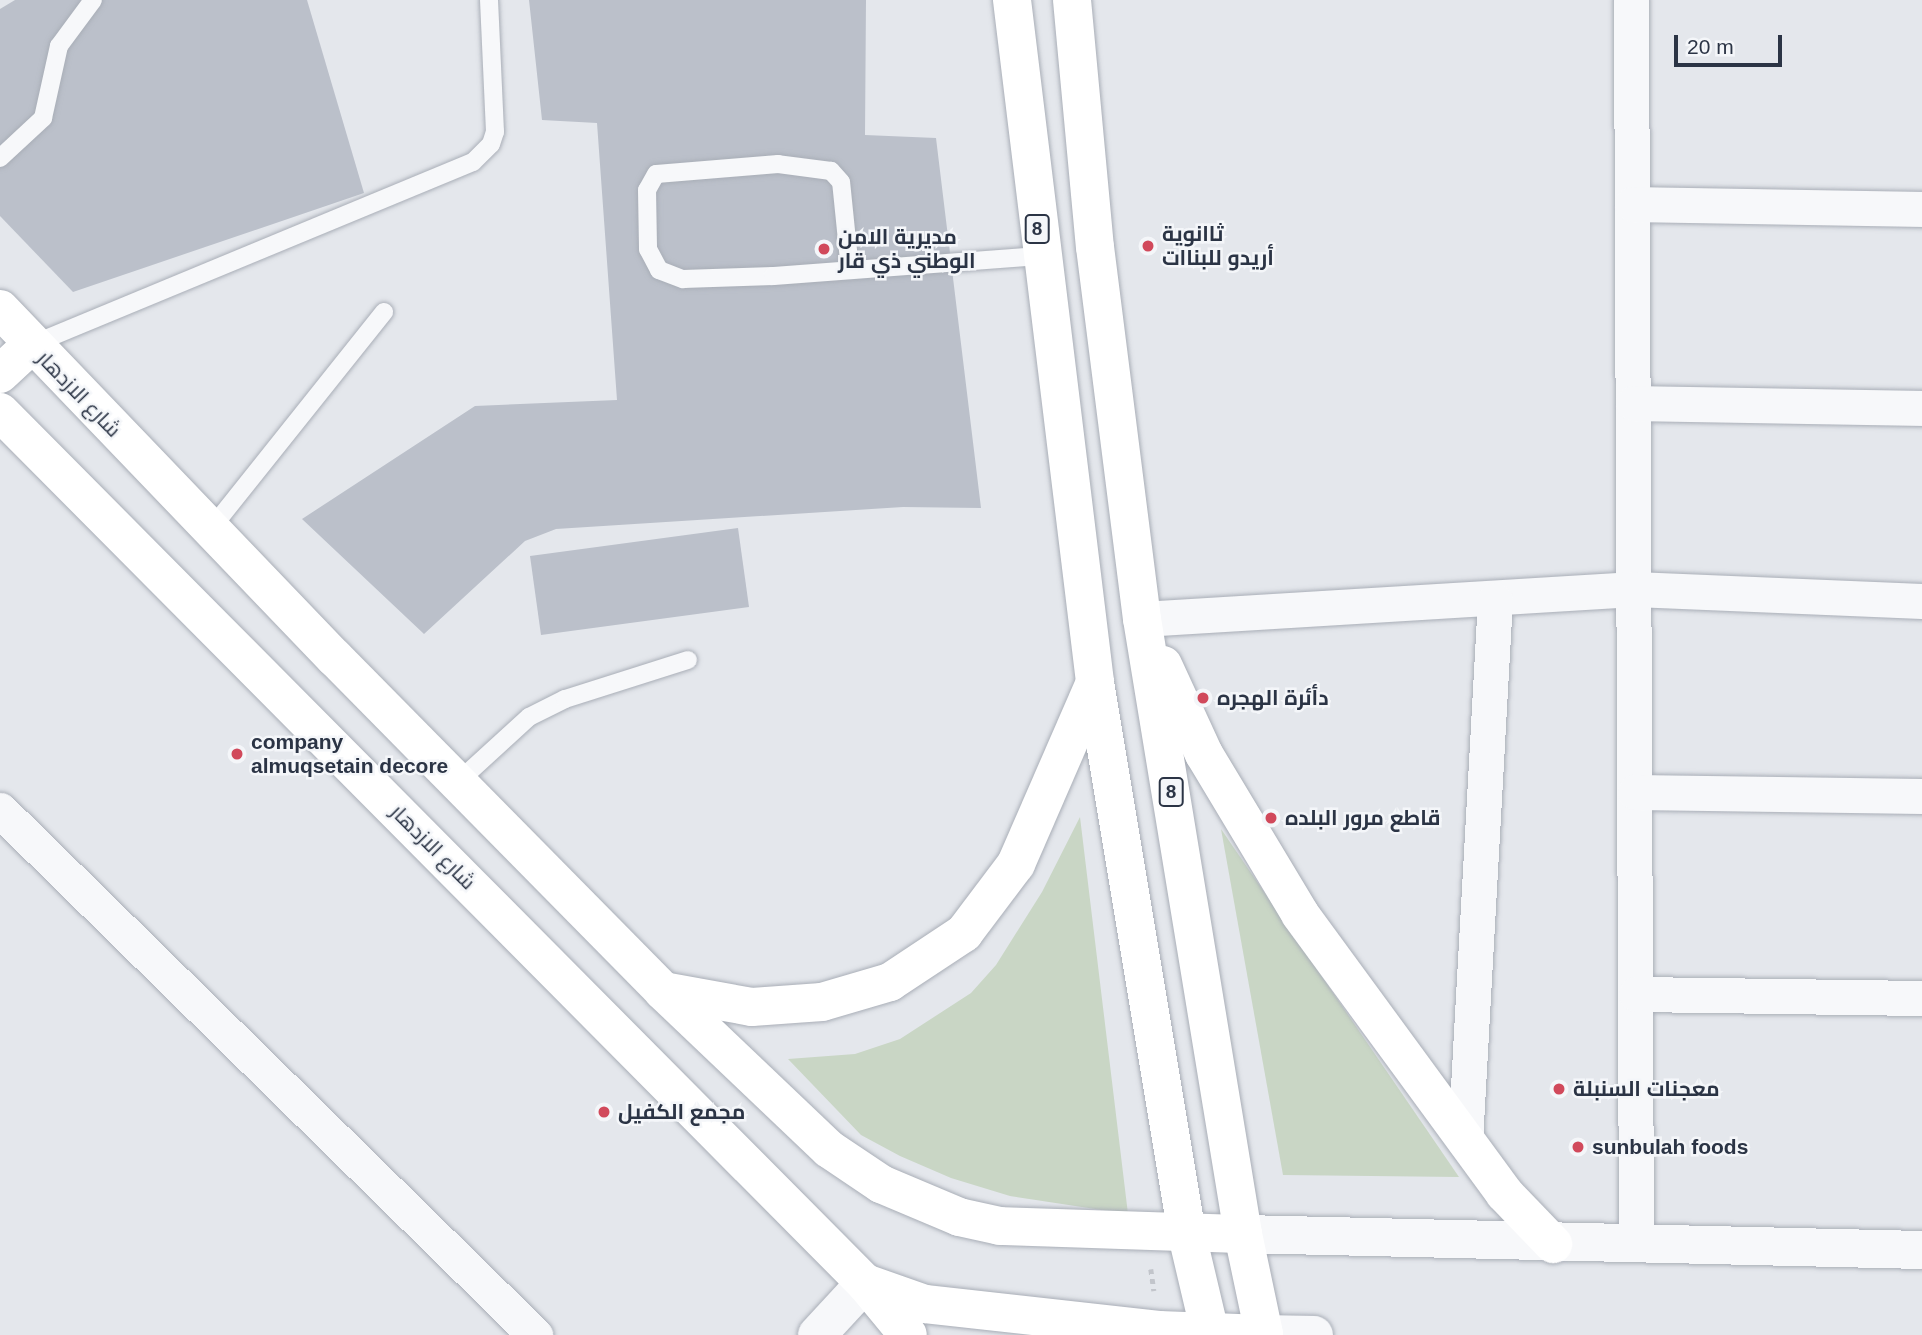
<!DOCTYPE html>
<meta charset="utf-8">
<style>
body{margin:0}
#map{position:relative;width:1922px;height:1335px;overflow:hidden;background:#e4e7ec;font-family:Helvetica,Cairo,sans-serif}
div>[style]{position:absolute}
.green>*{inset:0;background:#c9d6c5}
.building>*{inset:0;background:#bbc0ca}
.path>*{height:4.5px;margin-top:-2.25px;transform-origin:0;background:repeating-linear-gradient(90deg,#c2c5cb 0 5px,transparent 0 10px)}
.roads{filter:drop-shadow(0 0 2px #a9aeb7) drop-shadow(0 0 2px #a9aeb7)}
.service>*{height:18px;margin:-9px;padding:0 9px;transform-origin:9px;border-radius:9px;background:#f7f8fa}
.minor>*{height:35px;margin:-17.5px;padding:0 17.5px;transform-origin:17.5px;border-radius:17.5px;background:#f7f8fa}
.tertiary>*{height:38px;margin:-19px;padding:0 19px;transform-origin:19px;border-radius:19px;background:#f7f8fa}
.secondary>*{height:38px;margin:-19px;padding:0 19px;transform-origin:19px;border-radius:19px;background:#fff}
.trunk>*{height:38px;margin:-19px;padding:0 19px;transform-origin:19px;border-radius:19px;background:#fff}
.dots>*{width:19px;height:19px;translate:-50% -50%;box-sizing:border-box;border:4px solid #f4f6f9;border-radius:50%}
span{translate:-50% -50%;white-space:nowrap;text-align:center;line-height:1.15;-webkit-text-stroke:5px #f4f6f9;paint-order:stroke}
.shield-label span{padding:2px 5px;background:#f4f6f9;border:2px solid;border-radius:5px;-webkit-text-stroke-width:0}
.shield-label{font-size:19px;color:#2b3445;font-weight:700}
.poi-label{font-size:21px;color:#2b3445;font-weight:700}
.left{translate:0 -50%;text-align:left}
.street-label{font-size:21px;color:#2b3445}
.scale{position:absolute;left:1674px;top:35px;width:108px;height:32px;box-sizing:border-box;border:4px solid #2b3445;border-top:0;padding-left:9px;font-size:21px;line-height:24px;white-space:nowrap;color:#2b3445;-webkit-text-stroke:5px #f4f6f9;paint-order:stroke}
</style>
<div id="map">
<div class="green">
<i style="clip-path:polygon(1080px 817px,1128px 1214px,1010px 1196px,951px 1178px,900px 1156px,861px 1135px,788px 1059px,855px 1054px,900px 1039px,971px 993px,996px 965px,1042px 892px)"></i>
<i style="clip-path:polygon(1221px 829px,1459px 1177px,1283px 1175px)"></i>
</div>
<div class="building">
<i style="clip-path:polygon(15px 0,307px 0,364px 193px,73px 292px,0 216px,0 9px)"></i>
<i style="clip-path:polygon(529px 0,866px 0,865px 135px,936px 138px,981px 508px,903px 507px,556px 529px,525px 541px,424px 634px,302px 519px,475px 406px,617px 400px,597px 123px,542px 120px)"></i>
<i style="clip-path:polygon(738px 528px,749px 607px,541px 635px,530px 556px)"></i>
</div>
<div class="path">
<i style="left:1151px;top:1269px;width:22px;rotate:82deg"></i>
</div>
<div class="roads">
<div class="service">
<i style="left:0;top:158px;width:59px;rotate:-42.9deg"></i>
<i style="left:43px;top:118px;width:74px;rotate:-77.5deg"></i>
<i style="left:59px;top:46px;width:57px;rotate:-53.5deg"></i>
<i style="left:850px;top:270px;width:88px;rotate:-95.8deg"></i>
<i style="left:841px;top:182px;width:15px;rotate:-132deg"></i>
<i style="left:831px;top:171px;width:53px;rotate:-172.5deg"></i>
<i style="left:778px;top:164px;width:122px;rotate:175.3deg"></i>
<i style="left:656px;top:174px;width:18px;rotate:119deg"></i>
<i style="left:647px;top:190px;width:59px;rotate:89deg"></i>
<i style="left:648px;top:249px;width:24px;rotate:62deg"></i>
<i style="left:659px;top:270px;width:26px;rotate:21deg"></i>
<i style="left:683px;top:279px;width:90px;rotate:-1.9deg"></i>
<i style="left:773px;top:276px;width:268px;rotate:-4.3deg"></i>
<i style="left:31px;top:345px;width:478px;rotate:-22.5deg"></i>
<i style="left:473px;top:162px;width:25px;rotate:-45deg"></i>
<i style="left:491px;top:144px;width:13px;rotate:-72deg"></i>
<i style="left:495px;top:132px;width:132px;rotate:-92.6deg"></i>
<i style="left:210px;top:530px;width:279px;rotate:-51.4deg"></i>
<i style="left:459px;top:781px;width:95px;rotate:-42.4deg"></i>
<i style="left:529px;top:717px;width:40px;rotate:-26.6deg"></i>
<i style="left:565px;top:699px;width:129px;rotate:-17.6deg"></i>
</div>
<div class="minor">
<i style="left:1631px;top:0;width:1243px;rotate:89.77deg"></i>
<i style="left:1632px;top:204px;width:290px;rotate:1deg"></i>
<i style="left:1633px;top:403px;width:289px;rotate:1deg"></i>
<i style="left:1142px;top:619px;width:493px;rotate:-3.5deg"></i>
<i style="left:1634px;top:589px;width:288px;rotate:2.4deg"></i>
<i style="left:1635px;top:792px;width:287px;rotate:0.8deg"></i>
<i style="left:0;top:810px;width:750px;rotate:44.46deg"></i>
<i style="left:1636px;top:994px;width:286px;rotate:0.8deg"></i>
<i style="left:1465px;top:1141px;width:542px;rotate:-86.83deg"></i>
</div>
<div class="tertiary">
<i style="left:1243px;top:1234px;width:679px;rotate:1.35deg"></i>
<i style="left:1264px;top:1334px;width:50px;rotate:1.1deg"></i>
<i style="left:817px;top:1335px;width:71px;rotate:-47.3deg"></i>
</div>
<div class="secondary">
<i style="left:0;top:309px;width:484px;rotate:46.2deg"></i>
<i style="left:335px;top:658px;width:467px;rotate:45.4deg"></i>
<i style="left:663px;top:991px;width:229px;rotate:43.6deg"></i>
<i style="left:829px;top:1149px;width:63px;rotate:33.9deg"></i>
<i style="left:881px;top:1184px;width:85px;rotate:22.9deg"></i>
<i style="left:959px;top:1217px;width:42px;rotate:12.4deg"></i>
<i style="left:1000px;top:1226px;width:243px;rotate:1.9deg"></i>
<i style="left:0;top:374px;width:42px;rotate:-43.1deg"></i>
<i style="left:0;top:412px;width:1228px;rotate:45.2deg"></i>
<i style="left:865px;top:1283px;width:64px;rotate:19.3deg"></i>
<i style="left:925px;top:1304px;width:235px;rotate:6.3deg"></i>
<i style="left:1159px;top:1330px;width:105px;rotate:2.2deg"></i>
</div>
<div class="trunk">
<i style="left:1012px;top:0;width:687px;rotate:83.06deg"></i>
<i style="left:1095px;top:682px;width:561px;rotate:80.55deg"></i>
<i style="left:1187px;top:1235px;width:100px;rotate:76.7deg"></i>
<i style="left:1072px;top:0;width:248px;rotate:84.7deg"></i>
<i style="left:1095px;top:247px;width:375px;rotate:82.8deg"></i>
<i style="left:1142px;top:619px;width:623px;rotate:80.67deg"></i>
<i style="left:1243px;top:1234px;width:102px;rotate:78.1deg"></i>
<i style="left:1163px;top:665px;width:98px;rotate:65.3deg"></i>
<i style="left:1204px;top:754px;width:187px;rotate:59deg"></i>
<i style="left:1300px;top:914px;width:346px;rotate:53.8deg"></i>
<i style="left:1504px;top:1193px;width:71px;rotate:46.1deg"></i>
<i style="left:663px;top:991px;width:90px;rotate:10.2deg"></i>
<i style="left:752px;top:1007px;width:70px;rotate:-4.1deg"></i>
<i style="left:822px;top:1002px;width:71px;rotate:-16.4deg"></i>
<i style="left:890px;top:982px;width:89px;rotate:-33.5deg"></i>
<i style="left:964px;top:933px;width:86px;rotate:-53deg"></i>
<i style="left:1016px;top:864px;width:198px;rotate:-66.5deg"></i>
<i style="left:865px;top:1283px;width:67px;rotate:50.4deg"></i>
</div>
</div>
<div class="dots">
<i style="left:1148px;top:246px;background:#d1495b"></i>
<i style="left:824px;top:249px;background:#d1495b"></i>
<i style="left:1203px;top:698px;background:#d1495b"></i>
<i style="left:237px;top:754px;background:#d1495b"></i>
<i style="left:1271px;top:818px;background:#d1495b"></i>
<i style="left:1559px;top:1089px;background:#d1495b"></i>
<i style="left:604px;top:1112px;background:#d1495b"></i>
<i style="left:1578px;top:1147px;background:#d1495b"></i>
</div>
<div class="shield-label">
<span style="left:1037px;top:229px">8</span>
<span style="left:1171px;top:792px">8</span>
</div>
<div class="poi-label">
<span class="left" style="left:1162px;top:246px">ثاانوية<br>أريدو للبناات</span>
<span class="left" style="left:838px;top:249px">مديرية الامن<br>الوطني ذي قار</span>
<span class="left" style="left:1217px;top:698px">دأئرة الهجره</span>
<span class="left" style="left:251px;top:754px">company<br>almuqsetain decore</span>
<span class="left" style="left:1285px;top:818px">قاطع مرور البلده</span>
<span class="left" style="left:1573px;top:1089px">معجنات السنبلة</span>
<span class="left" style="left:618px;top:1112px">مجمع الكفيل</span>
<span class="left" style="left:1592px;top:1147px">sunbulah foods</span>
</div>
<div class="street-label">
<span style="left:79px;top:394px;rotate:46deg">شارع الازدهار</span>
<span style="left:433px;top:847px;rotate:45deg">شارع الازدهار</span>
</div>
<div class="scale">20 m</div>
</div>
